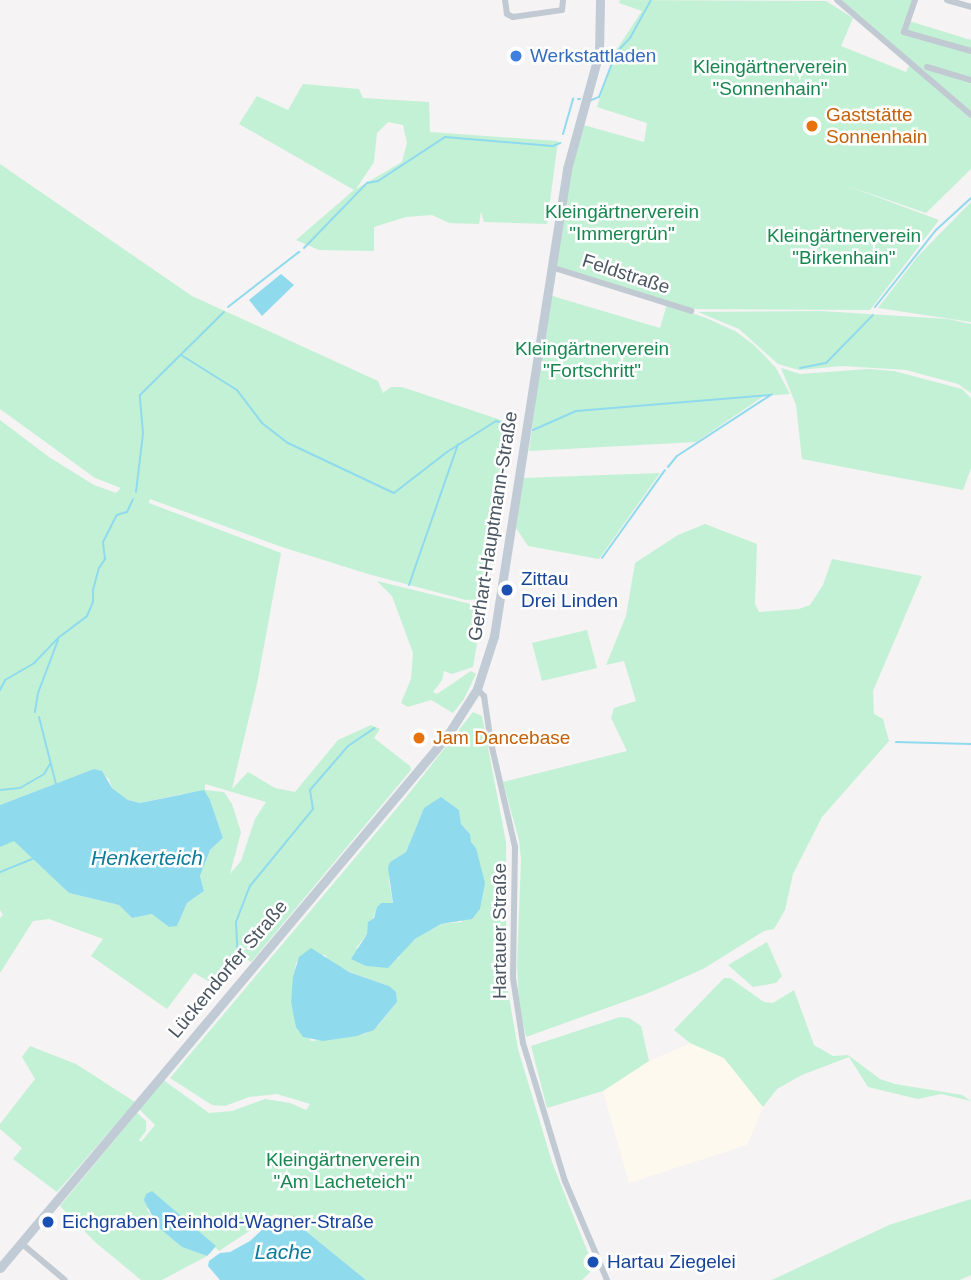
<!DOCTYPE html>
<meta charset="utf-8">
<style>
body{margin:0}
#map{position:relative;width:971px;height:1280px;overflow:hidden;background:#f5f3f3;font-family:Arial,sans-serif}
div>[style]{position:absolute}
.commercial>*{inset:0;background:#fdf9ef}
.green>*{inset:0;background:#c3f1d5}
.water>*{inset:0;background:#90daee}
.stream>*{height:2px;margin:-1px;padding:0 1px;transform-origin:1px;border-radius:1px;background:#90daee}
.minor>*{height:6px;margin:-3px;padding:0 3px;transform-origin:3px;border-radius:3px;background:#c1cad2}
.secondary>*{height:9px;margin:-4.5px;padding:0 4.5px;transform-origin:4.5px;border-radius:4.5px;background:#c1cbd6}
.dots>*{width:19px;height:19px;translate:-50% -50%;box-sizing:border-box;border:4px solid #fff;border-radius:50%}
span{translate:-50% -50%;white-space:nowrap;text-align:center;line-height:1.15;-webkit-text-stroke:5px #fff;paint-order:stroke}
.shop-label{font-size:19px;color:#366cbe}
.left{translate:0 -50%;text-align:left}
.park-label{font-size:19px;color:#17864f}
.food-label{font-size:19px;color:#c56008}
.street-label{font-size:19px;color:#4a5661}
.transit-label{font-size:19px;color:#164399}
.water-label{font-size:21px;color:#0c7c9b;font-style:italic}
</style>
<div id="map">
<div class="commercial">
<i style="clip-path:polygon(690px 1043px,724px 1058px,763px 1107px,747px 1145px,629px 1183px,603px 1091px,649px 1061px)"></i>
</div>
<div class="green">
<i style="clip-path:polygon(620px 0,826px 1px,853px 18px,841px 46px,906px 72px,910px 64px,971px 118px,971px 169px,926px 213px,845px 185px,939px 220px,870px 310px,692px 309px,554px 265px,569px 170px,580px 124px,644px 142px,647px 123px,597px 107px,615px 52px,642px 11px,619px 3px)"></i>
<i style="clip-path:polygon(841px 0,913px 0,906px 20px,971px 40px,971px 112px)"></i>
<i style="clip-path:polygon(evenodd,303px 84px,359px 89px,363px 98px,429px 102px,430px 132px,558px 141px,547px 224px,484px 222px,481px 212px,479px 224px,449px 223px,432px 215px,406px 217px,374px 227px,374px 251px,319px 250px,296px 240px,354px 190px,239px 124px,257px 96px,288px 110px,303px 84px,388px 122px,403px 125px,407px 143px,402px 162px,356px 189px,374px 162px,377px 133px,388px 122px)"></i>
<i style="clip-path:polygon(evenodd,0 164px,192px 296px,378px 381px,383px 393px,391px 387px,402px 387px,513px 424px,487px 588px,481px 599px,466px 600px,368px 574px,282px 547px,150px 499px,149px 503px,281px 553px,257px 684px,232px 789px,248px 772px,275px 788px,295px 792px,338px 740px,371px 725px,380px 729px,374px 738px,410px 766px,411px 770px,251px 962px,244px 957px,219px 987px,194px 973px,167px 1009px,91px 956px,103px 939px,49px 919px,33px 921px,0 973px,0 918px,3px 915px,0 910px,0 847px,14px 840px,69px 893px,119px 905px,132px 918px,152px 914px,177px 926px,187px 903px,204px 891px,200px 876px,210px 850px,223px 838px,210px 800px,182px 794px,140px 803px,128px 800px,112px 788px,109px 779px,95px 769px,0 805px,0 420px,49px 457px,94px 485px,116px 493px,121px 488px,95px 478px,0 409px,0 164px,205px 784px,266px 802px,255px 819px,241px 861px,230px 874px,241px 832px,232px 804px,224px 792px,205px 790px,205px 784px)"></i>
<i style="clip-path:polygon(971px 202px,971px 322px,878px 308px,918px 256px)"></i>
<i style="clip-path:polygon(549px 295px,660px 328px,667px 304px,706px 318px,735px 331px,754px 345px,776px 368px,790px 394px,764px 396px,696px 442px,529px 451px)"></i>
<i style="clip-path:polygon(821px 311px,948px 319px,971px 324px,971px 393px,958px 384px,906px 370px,842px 366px,799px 370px,778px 364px,739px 329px,698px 312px)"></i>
<i style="clip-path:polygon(781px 368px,800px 374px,868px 369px,894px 371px,962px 389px,971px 398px,971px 468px,963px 490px,802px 459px,796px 405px)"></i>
<i style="clip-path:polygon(660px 473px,599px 559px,528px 546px,516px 528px,523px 478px)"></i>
<i style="clip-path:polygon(705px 524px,757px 544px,755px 604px,759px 612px,799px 609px,810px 605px,823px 585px,832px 559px,922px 576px,873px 691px,874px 714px,883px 719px,889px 741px,822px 817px,793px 874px,785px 910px,774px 929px,764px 931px,703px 969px,651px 992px,526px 1037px,519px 1004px,517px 965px,521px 860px,519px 840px,503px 782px,627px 751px,611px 718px,614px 708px,636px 701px,624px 661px,606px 665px,626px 616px,635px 563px,678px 535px)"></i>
<i style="clip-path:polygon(377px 581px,483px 607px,473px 667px,452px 674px,444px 671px,442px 680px,433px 692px,437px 694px,471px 671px,476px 674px,464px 699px,453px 713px,431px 700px,408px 707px,401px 703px,411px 679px,413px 653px,392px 596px)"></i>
<i style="clip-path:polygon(587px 630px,597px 668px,542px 681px,532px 643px)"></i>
<i style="clip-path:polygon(evenodd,473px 712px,482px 716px,506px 842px,506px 979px,518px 1049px,552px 1162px,594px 1268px,582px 1280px,366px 1280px,291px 1219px,283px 1216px,275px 1214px,219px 1251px,205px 1237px,146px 1208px,158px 1226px,182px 1247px,207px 1256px,162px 1280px,141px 1280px,95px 1242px,60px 1206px,137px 1113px,146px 1121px,146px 1131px,139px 1140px,141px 1142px,155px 1125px,138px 1108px,162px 1079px,209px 1113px,232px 1111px,265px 1099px,290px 1103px,306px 1110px,310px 1104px,277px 1094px,249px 1097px,225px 1106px,212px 1105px,170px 1078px,407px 796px,473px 712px,435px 803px,459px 810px,461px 824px,470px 834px,462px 922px,441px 924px,415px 939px,403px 950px,398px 959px,356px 948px,367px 934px,377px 907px,381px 903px,393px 904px,389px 881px,390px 862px,406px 852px,424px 808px,435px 803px,473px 712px,303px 954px,325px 955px,330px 962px,350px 972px,389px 986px,397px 1002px,378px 1026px,365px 1034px,311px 1041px,291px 1002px,296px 963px,303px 954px)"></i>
<i style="clip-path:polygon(767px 942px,782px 976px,776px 983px,753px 987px,728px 965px)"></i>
<i style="clip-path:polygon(724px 978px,730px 978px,764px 1002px,773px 1003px,794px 990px,814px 1045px,833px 1056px,848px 1055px,880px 1079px,895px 1084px,962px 1095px,971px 1101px,941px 1094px,918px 1099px,868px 1087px,849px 1057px,802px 1075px,777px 1089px,763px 1107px,724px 1058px,690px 1043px,674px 1030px)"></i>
<i style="clip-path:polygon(620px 1017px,629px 1018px,641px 1026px,649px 1061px,603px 1091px,547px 1108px,531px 1046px)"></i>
<i style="clip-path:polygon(30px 1046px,76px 1064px,135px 1102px,57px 1192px,13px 1159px,22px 1148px,0 1129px,0 1124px,35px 1079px,22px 1057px)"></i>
<i style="clip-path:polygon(971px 1199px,971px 1275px,960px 1280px,772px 1280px,889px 1225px)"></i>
</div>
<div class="water">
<i style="clip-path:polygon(281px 274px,294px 285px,262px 316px,249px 300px)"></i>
<i style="clip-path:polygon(94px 769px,102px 771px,112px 788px,128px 800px,140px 803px,204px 790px,210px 800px,223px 838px,210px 850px,200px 876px,204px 891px,187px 903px,177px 926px,169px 927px,152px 914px,132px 918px,119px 905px,69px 893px,14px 841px,0 847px,0 805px)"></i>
<i style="clip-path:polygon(441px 797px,459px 810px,461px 824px,470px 834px,471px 842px,476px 848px,485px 883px,480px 909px,472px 919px,441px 924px,415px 939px,388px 968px,366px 966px,351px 959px,367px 934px,368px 922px,374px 918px,377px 907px,381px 903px,393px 903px,388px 868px,390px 862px,406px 852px,424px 808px)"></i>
<i style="clip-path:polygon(311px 948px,349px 972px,389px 986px,396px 992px,397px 1002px,374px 1030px,357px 1036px,323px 1041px,303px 1037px,296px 1027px,291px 1002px,293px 977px,299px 957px)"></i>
<i style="clip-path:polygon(152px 1191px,216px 1246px,210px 1253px,207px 1256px,182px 1247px,158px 1227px,144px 1200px,146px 1194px)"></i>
<i style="clip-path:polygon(277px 1216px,291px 1219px,366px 1280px,220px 1280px,208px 1266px,209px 1261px,220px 1253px,230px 1252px,250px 1241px)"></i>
</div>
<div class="stream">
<i style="left:578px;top:99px;width:2px"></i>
<i style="left:589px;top:101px;width:11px;rotate:-22deg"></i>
<i style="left:599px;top:97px;width:47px;rotate:-68.9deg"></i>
<i style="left:616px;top:53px;width:21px;rotate:-47deg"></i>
<i style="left:630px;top:38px;width:43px;rotate:-61.1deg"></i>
<i style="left:563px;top:134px;width:37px;rotate:-74deg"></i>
<i style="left:304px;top:248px;width:91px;rotate:-45.9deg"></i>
<i style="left:367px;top:183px;width:11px;rotate:-10deg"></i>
<i style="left:378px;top:181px;width:80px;rotate:-33.3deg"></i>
<i style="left:445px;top:137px;width:108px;rotate:4.8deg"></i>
<i style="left:553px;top:146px;width:8px;rotate:-23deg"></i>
<i style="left:228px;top:307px;width:90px;rotate:-37.8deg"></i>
<i style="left:875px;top:307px;width:98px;rotate:-51.6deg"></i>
<i style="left:936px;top:230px;width:47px;rotate:-42.4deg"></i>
<i style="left:181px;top:355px;width:66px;rotate:32deg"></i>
<i style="left:237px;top:390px;width:41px;rotate:52.9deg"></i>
<i style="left:262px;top:423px;width:33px;rotate:38deg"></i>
<i style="left:288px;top:443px;width:117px;rotate:25.3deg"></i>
<i style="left:394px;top:493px;width:67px;rotate:-37.7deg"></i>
<i style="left:447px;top:452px;width:58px;rotate:-32.3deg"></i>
<i style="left:496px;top:421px;width:21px;rotate:17deg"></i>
<i style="left:800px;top:368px;width:26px;rotate:-11deg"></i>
<i style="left:826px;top:363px;width:67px;rotate:-45.6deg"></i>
<i style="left:533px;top:430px;width:47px;rotate:-23.8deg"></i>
<i style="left:576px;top:411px;width:195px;rotate:-4.7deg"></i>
<i style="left:668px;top:467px;width:14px;rotate:-51deg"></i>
<i style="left:677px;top:456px;width:113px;rotate:-33.1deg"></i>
<i style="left:136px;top:492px;width:59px;rotate:-83.2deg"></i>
<i style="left:143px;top:433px;width:38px;rotate:-95deg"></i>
<i style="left:140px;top:395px;width:118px;rotate:-44.7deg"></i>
<i style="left:602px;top:558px;width:108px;rotate:-54.4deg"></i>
<i style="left:409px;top:585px;width:149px;rotate:-70.8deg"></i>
<i style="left:0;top:690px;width:11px;rotate:-63deg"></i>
<i style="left:5px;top:680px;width:34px;rotate:-30deg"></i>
<i style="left:34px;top:663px;width:35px;rotate:-46deg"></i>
<i style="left:58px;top:638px;width:36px;rotate:-37deg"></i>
<i style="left:87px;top:616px;width:15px;rotate:-67deg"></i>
<i style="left:93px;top:602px;width:12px;rotate:-90deg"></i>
<i style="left:93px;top:590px;width:23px;rotate:-75deg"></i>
<i style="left:99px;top:568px;width:11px;rotate:-56deg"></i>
<i style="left:105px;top:559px;width:17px;rotate:-97deg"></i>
<i style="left:103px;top:542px;width:30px;rotate:-63deg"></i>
<i style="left:117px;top:515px;width:10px;rotate:-17deg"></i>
<i style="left:127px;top:512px;width:14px;rotate:-65deg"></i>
<i style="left:35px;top:712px;width:19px;rotate:-81deg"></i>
<i style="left:38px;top:693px;width:57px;rotate:-69.3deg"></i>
<i style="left:39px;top:717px;width:69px;rotate:75.8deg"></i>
<i style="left:896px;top:742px;width:75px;rotate:1.5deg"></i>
<i style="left:0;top:790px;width:20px;rotate:-6deg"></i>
<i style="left:20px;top:788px;width:28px;rotate:-30deg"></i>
<i style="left:44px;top:774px;width:12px;rotate:-59deg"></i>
<i style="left:0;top:872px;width:38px;rotate:-22deg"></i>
<i style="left:238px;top:962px;width:40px;rotate:-92.9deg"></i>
<i style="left:236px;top:922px;width:39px;rotate:-69deg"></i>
<i style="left:250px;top:886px;width:99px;rotate:-50.7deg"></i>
<i style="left:313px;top:809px;width:19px;rotate:-99deg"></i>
<i style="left:310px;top:790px;width:58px;rotate:-49.2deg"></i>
<i style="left:348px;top:746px;width:32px;rotate:-34deg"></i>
</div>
<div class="minor">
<i style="left:505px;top:0;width:14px;rotate:82deg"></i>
<i style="left:507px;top:14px;width:7px;rotate:27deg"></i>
<i style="left:513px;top:17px;width:49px;rotate:-8.1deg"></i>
<i style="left:562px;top:10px;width:10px;rotate:-84deg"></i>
<i style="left:837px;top:0;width:177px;rotate:40.6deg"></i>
<i style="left:915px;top:0;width:34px;rotate:109deg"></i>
<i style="left:904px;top:32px;width:70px;rotate:15.8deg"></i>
<i style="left:947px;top:0;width:25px;rotate:16deg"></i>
<i style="left:927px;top:67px;width:46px;rotate:16.5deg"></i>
<i style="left:551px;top:267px;width:147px;rotate:17.4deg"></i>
<i style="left:477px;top:689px;width:10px;rotate:45deg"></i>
<i style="left:484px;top:696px;width:48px;rotate:81.5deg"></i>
<i style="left:491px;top:743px;width:107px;rotate:77deg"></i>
<i style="left:515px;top:847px;width:131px;rotate:90.9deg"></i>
<i style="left:513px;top:978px;width:66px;rotate:81.3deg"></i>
<i style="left:523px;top:1043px;width:144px;rotate:73.1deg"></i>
<i style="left:565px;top:1181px;width:108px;rotate:67deg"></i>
<i style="left:21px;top:1243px;width:57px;rotate:40.1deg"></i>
</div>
<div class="secondary">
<i style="left:0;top:1268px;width:695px;rotate:-49.96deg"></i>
<i style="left:447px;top:736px;width:56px;rotate:-57.4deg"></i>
<i style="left:477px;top:689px;width:56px;rotate:-72.2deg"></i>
<i style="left:494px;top:636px;width:473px;rotate:-81.1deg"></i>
<i style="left:567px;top:169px;width:120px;rotate:-74.6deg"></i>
<i style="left:599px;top:53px;width:53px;rotate:-88.9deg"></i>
</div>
<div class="dots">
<i style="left:516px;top:56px;background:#3f7fe0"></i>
<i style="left:812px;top:126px;background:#e8710a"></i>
<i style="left:507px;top:590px;background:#1a4fb4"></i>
<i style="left:419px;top:738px;background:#e8710a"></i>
<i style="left:48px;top:1222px;background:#1a4fb4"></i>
<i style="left:593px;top:1262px;background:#1a4fb4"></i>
</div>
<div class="shop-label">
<span class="left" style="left:530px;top:56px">Werkstattladen</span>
</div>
<div class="park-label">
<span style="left:770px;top:78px">Kleingärtnerverein<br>"Sonnenhain"</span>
<span style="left:622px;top:223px">Kleingärtnerverein<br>"Immergrün"</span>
<span style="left:844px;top:247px">Kleingärtnerverein<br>"Birkenhain"</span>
<span style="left:592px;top:360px">Kleingärtnerverein<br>"Fortschritt"</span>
<span style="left:343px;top:1171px">Kleingärtnerverein<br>"Am Lacheteich"</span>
</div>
<div class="food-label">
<span class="left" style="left:826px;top:126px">Gaststätte<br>Sonnenhain</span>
<span class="left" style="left:433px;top:738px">Jam Dancebase</span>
</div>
<div class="street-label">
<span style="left:626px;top:274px;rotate:18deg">Feldstraße</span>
<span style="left:493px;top:526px;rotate:-81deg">Gerhart-Hauptmann-Straße</span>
<span style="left:500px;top:931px;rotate:-90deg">Hartauer Straße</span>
<span style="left:228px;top:969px;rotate:-50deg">Lückendorfer Straße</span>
</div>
<div class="transit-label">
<span class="left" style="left:521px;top:590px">Zittau<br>Drei Linden</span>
<span class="left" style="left:62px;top:1222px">Eichgraben Reinhold-Wagner-Straße</span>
<span class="left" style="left:607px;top:1262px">Hartau Ziegelei</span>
</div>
<div class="water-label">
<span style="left:147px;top:858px">Henkerteich</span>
<span style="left:283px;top:1252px">Lache</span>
</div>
</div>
